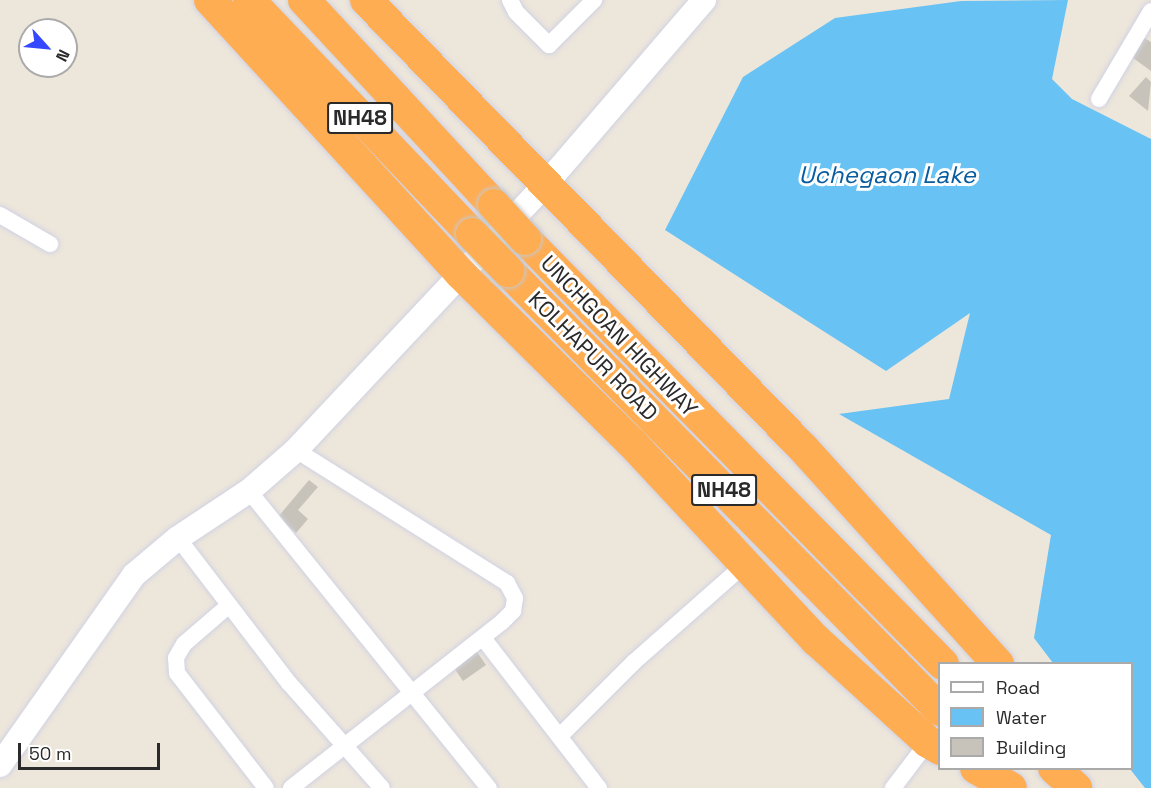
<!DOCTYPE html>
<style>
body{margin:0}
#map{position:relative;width:1151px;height:788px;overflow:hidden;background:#ede6db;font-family:"Space Grotesk",sans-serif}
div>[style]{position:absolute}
.water>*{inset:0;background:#68c2f4}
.building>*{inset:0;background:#c8c3ba}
.roads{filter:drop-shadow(0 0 2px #d0d2e3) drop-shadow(0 0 2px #d0d2e3)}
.street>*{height:16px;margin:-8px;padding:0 8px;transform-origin:8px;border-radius:8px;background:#fff}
.secondary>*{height:24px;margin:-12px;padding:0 12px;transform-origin:12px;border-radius:12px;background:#fff}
.highway>*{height:32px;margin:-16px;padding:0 16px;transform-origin:16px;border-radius:16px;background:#ffad53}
.bridges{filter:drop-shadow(0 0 2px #c8c8c8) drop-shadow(0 0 2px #c8c8c8)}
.highway-bridge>*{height:32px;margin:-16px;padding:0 16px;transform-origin:16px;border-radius:16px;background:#ffad53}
span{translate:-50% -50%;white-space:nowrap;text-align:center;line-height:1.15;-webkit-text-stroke:6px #fff;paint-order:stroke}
.shield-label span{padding:2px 4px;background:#fff;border:2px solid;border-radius:4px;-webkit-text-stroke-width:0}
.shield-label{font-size:21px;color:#2a2a2a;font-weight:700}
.street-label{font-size:22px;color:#2a2a2a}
.water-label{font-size:24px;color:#075da0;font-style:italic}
.legend{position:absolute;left:938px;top:662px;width:195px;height:108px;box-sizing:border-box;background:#fff;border:2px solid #aaa;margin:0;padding:8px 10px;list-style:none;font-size:18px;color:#2a2a2a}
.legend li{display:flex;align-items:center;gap:12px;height:30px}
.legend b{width:30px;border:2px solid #aaa}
.north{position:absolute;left:18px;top:18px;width:60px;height:60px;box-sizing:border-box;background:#fff;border:2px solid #aaa;border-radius:50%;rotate:117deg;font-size:16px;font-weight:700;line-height:24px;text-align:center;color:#2a2a2a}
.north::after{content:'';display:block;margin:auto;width:21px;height:27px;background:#3548ff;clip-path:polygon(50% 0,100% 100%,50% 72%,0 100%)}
.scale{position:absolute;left:18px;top:743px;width:142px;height:27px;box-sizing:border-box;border:3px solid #2a2a2a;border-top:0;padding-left:8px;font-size:18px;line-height:21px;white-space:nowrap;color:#2a2a2a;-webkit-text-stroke:4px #fff;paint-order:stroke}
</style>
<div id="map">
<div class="water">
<i style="clip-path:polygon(1068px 0,1052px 79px,1072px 99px,1151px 139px,1151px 788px,1145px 788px,1130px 769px,1132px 664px,1053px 663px,1034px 638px,1051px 535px,839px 414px,949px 399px,970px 313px,886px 371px,665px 230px,743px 77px,835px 18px,961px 1px)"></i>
</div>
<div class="building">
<i style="clip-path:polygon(1141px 36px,1151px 42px,1151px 71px,1129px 55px)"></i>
<i style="clip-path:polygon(1146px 77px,1151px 82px,1148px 111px,1129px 96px)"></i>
<i style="clip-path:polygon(309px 480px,318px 487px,298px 510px,308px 519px,296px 533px,278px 517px)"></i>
<i style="clip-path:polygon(475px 649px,486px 665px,463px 681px,452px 665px)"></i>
</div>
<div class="roads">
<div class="street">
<i style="left:510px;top:0;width:13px;rotate:63deg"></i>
<i style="left:516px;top:12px;width:47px;rotate:45deg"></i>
<i style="left:549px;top:45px;width:64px;rotate:-45deg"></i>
<i style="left:1099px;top:99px;width:102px;rotate:-59.4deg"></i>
<i style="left:0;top:215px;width:58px;rotate:30.1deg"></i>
<i style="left:249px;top:491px;width:382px;rotate:51.1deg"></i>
<i style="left:178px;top:538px;width:183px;rotate:52.6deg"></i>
<i style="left:289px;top:683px;width:140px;rotate:48.5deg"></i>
<i style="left:228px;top:606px;width:58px;rotate:139.2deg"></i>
<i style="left:184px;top:644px;width:16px;rotate:120deg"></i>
<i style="left:176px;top:658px;width:15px;rotate:86deg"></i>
<i style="left:177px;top:673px;width:145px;rotate:52.3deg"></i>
<i style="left:483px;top:638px;width:190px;rotate:52.3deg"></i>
<i style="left:560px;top:736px;width:105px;rotate:-45deg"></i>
<i style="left:634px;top:662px;width:148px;rotate:-41.4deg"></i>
<i style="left:291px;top:788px;width:268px;rotate:-38.2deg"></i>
<i style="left:502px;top:622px;width:16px;rotate:-45deg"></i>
<i style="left:513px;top:611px;width:13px;rotate:-81deg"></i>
<i style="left:515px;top:598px;width:17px;rotate:-118deg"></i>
<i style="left:507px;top:583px;width:249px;rotate:-147.8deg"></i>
<i style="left:893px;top:788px;width:58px;rotate:-52.7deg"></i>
</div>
<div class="secondary">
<i style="left:0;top:765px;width:232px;rotate:-54.8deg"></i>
<i style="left:134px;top:575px;width:57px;rotate:-40.1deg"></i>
<i style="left:178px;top:538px;width:85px;rotate:-33.5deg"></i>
<i style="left:249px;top:491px;width:62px;rotate:-41.1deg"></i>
<i style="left:296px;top:450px;width:364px;rotate:-46.8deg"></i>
<i style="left:545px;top:185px;width:244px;rotate:-49.3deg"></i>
</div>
<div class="highway">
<i style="left:210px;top:0;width:372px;rotate:47.5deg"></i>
<i style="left:461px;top:274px;width:240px;rotate:44.7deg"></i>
<i style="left:632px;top:443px;width:270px;rotate:47deg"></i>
<i style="left:816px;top:640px;width:151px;rotate:42.3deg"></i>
<i style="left:928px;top:742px;width:14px;rotate:30deg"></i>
<i style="left:249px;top:0;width:323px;rotate:46.4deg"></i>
<i style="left:304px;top:0;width:280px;rotate:47.2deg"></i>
<i style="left:366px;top:0;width:626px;rotate:45.71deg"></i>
<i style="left:803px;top:448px;width:291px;rotate:47.9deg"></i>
<i style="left:525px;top:239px;width:596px;rotate:45.48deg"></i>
<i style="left:508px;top:271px;width:616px;rotate:45.46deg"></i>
<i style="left:976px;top:768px;width:40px;rotate:29.7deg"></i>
<i style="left:1054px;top:768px;width:30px;rotate:42deg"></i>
</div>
</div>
<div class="bridges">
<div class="highway-bridge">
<i style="left:494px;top:205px;width:46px;rotate:47.6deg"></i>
<i style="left:472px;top:234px;width:52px;rotate:45.8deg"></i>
</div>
</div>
<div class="shield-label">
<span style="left:360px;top:118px">NH48</span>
<span style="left:724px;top:490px">NH48</span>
</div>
<div class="street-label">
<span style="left:619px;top:336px;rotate:46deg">UNCHGOAN HIGHWAY</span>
<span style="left:593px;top:356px;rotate:45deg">KOLHAPUR ROAD</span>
</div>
<div class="water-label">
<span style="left:887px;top:175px">Uchegaon Lake</span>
</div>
<ul class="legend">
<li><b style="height:8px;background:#fff"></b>Road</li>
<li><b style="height:16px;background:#68c2f4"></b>Water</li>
<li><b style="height:16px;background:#c8c3ba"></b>Building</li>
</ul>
<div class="north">N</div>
<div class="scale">50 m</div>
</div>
